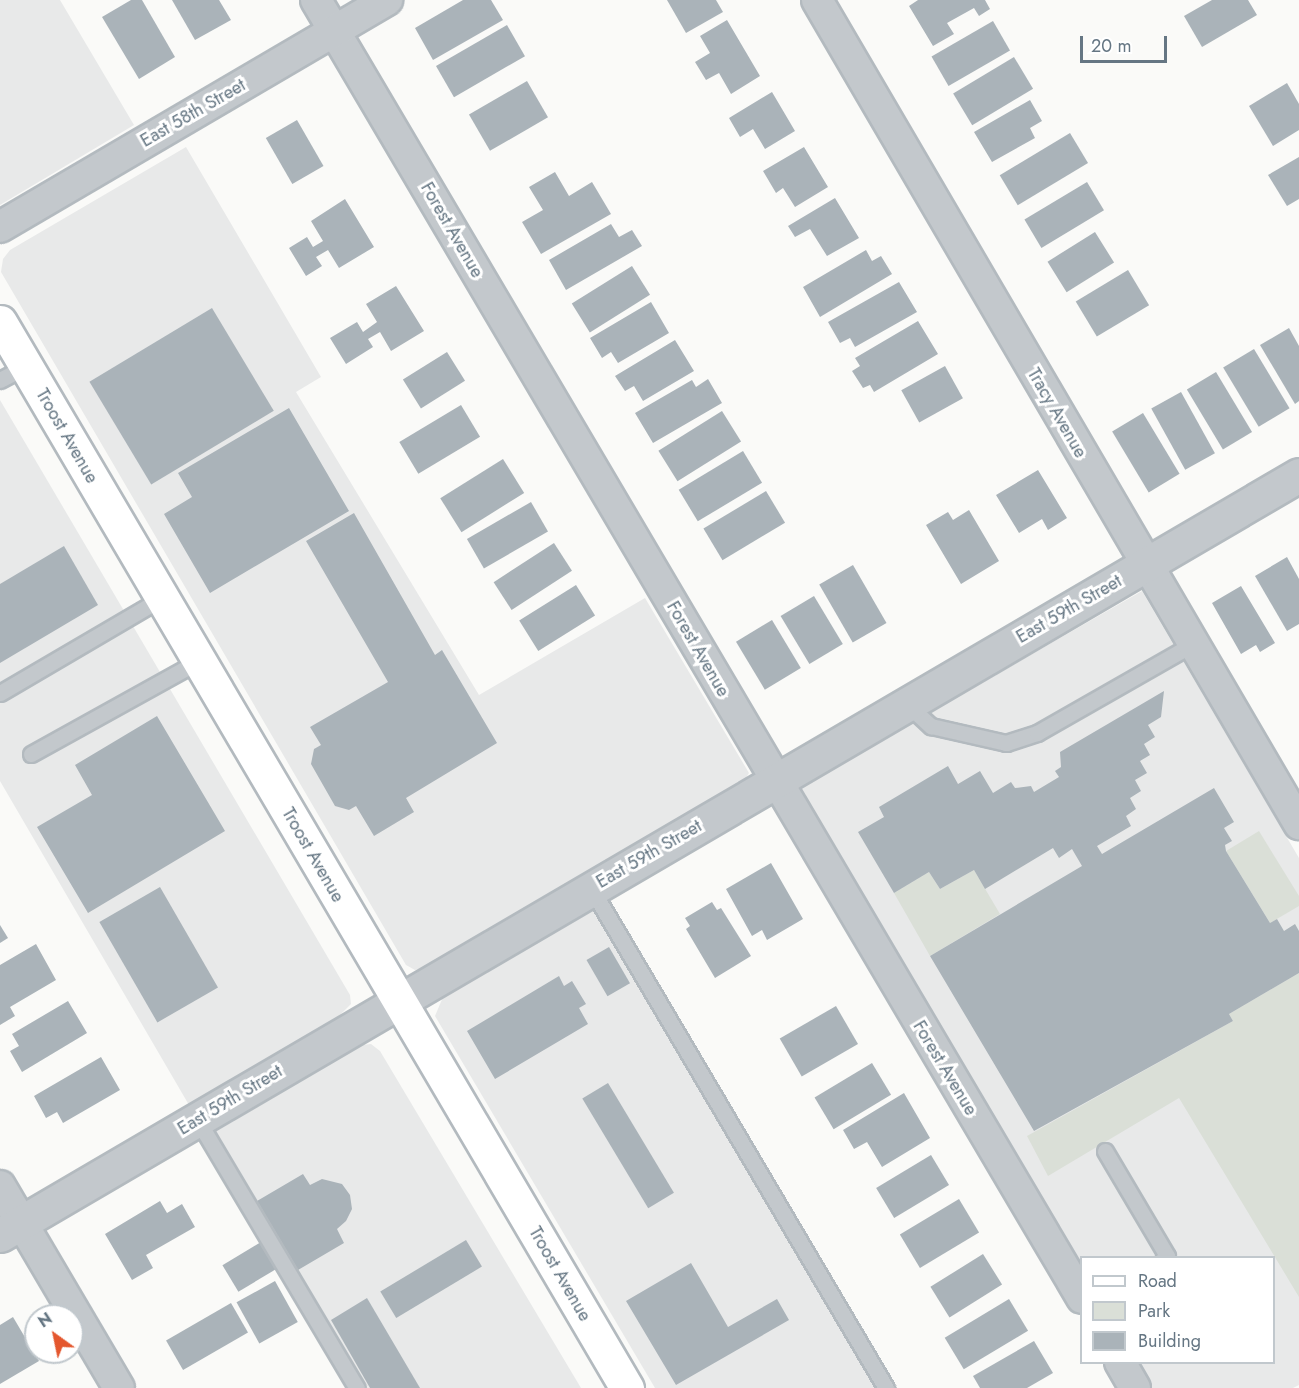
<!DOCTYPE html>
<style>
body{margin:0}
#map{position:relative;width:1299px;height:1388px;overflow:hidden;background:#fafaf8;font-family:Jost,sans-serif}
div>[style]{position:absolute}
.built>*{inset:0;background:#e8e9e9}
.green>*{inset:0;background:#dadfd7}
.building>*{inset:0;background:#aab3b9;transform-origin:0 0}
.roads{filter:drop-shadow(2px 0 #b3babf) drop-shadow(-2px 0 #b3babf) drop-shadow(0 2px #b3babf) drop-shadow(0 -2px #b3babf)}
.service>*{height:15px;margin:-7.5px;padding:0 7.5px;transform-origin:7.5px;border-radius:7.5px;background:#c3c8cc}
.minor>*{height:30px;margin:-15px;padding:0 15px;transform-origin:15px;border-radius:15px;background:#c3c8cc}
.tertiary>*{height:33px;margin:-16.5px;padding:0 16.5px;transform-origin:16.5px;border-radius:16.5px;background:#c3c8cc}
.secondary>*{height:33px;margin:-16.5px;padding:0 16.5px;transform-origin:16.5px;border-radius:16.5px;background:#fff}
span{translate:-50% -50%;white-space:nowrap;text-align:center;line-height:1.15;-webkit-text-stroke:6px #fff;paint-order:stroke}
.street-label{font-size:18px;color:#657683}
.legend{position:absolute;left:1080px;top:1256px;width:195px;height:108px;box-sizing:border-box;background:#fff;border:2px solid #c1c8cd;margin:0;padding:8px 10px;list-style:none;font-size:18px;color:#657683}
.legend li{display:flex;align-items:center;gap:12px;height:30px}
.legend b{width:30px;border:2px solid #c1c8cd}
.north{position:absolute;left:24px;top:1304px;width:60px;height:60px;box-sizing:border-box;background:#fff;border:2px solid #c1c8cd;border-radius:50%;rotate:327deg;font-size:16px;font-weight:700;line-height:24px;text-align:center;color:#657683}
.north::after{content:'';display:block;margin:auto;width:21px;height:27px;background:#e4572e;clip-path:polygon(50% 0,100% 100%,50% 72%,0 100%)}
.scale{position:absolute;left:1080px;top:36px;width:87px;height:27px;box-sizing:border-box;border:3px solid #657683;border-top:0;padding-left:8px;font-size:18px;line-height:21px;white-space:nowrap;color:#657683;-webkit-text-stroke:4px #fff;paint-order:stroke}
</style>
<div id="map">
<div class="built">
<div style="clip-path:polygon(0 0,60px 0,134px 125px,0 205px)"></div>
<div style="clip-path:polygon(186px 147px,321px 377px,296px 392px,479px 695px,645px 598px,749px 773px,744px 781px,426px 968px,415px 970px,406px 965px,1px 272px,3px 259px,10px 250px)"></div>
<div style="clip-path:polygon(0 400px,350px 995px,351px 1004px,338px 1017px,189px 1105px,0 781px)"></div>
<div style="clip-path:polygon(1142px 591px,1299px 858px,1299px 1385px,1293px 1388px,1151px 1388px,1136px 1363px,1274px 1362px,1274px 1258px,1082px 1258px,1081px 1270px,797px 789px)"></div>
<div style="clip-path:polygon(596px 909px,876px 1388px,655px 1388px,435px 1016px,443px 997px)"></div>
<div style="clip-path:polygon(371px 1044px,380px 1051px,581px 1388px,368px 1388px,215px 1132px,362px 1045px)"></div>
</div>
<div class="green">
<div style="clip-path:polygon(1259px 831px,1299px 896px,1299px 906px,1270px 923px,1226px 851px)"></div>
<div style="clip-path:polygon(974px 870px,1000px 914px,930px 956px,894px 893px,929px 872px,940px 889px)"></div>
<div style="clip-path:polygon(1299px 973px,1299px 1297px,1179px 1098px,1048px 1176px,1027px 1136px,1233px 1021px,1229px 1014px)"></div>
</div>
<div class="building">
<div style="clip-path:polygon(131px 0,142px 0,175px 57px,139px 79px,102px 17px)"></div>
<div style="clip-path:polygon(172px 0,219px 0,231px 20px,195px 40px)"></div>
<div style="clip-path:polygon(463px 0,491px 0,503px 20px,433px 60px,415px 28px)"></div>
<div style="clip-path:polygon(667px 0,716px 0,723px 12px,686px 33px)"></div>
<div style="clip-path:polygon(918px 0,985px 0,990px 9px,979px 16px,974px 8px,947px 23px,954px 34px,933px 46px,909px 6px)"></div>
<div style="clip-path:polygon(1212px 0,1248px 0,1257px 15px,1202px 47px,1184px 16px)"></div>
<div style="clip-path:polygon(727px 20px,760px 76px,731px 94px,719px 73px,706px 80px,695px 62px,710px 53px,700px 36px)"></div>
<div style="left:993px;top:21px;width:34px;height:71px;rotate:60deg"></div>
<div style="left:507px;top:25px;width:36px;height:82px;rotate:60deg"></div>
<div style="left:1014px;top:57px;width:37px;height:71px;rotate:59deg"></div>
<div style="left:527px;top:81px;width:42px;height:67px;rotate:60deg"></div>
<div style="clip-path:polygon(1287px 83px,1299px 104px,1299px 130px,1273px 146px,1249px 106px)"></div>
<div style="clip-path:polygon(772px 92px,795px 131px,765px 149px,753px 129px,740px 137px,729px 118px)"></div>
<div style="clip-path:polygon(1030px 100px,1042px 121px,1030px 128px,1035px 138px,992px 162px,974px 132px)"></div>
<div style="left:297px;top:120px;width:53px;height:36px;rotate:60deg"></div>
<div style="left:1070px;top:133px;width:35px;height:82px;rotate:59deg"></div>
<div style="clip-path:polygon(804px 147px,828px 187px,795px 207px,783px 188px,776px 193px,763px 171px)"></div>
<div style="clip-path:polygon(1299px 157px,1299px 199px,1287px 206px,1268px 175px)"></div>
<div style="clip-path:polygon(555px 172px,569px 196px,592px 182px,611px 214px,541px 254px,522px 222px,543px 210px,529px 187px)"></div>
<div style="left:1087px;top:182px;width:33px;height:73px;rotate:59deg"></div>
<div style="clip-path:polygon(835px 198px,859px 238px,827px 256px,810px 229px,795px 237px,788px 226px)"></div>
<div style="clip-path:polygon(345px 199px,374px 247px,339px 268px,328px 250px,316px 257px,322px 266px,306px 276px,289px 248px,307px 237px,313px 247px,323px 241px,311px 221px)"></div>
<div style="clip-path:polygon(611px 224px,619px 237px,632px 230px,642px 246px,566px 290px,549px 260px)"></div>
<div style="left:1095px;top:232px;width:36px;height:56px;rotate:58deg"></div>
<div style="clip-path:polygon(866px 250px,872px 261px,881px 256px,892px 274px,820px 317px,803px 287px)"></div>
<div style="left:632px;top:266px;width:34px;height:71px;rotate:58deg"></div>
<div style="left:1128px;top:270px;width:41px;height:61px;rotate:59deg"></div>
<div style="clip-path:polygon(899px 282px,917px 312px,855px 347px,850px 338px,840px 343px,828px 322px)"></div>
<div style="clip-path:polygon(396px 286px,424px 331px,391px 351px,380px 332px,368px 339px,373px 347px,346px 364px,330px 338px,357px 322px,363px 332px,377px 322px,366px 304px)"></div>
<div style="clip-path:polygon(651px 302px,669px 333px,618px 363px,611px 352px,602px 358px,590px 338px)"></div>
<div style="left:212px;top:308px;width:120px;height:143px;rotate:59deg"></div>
<div style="clip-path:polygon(918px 321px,938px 354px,874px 392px,870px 385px,863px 388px,852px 371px,860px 366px,855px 358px)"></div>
<div style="clip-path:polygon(1289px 328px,1299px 346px,1299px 401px,1295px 404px,1260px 345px)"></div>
<div style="clip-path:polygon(675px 340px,694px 371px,643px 401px,634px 386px,625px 391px,615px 376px)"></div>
<div style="left:1254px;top:349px;width:69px;height:36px;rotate:59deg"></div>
<div style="left:447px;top:352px;width:34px;height:52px;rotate:58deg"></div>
<div style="left:945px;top:366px;width:37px;height:50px;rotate:61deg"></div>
<div style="left:1216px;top:372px;width:70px;height:34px;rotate:59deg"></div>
<div style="clip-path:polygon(708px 379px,722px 403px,653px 443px,635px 413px,692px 380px,696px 387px)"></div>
<div style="left:1181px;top:392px;width:70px;height:34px;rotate:61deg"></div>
<div style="left:461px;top:405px;width:37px;height:72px;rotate:59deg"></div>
<div style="clip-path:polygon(289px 408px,349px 511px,210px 593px,164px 514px,192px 497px,178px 473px)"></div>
<div style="left:722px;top:411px;width:36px;height:75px;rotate:58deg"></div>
<div style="left:1143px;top:413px;width:71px;height:36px;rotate:59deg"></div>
<div style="left:743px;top:451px;width:37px;height:75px;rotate:59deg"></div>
<div style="left:503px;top:459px;width:40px;height:74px;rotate:58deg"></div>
<div style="clip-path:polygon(1038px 470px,1067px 518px,1048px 530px,1042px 519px,1019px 533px,996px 495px)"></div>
<div style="left:766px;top:491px;width:37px;height:73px;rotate:59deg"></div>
<div style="left:531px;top:502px;width:34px;height:74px;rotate:60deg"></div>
<div style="clip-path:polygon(969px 510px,999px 561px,961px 584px,926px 525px,948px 512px,953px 520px)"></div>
<div style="clip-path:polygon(354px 513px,435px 655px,442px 650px,497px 743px,406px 798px,414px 812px,374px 836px,356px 806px,349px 810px,335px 806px,311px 764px,314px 749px,321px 745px,310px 727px,388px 682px,306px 541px)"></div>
<div style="left:554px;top:543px;width:33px;height:72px;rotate:57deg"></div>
<div style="clip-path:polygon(64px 546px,98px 605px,0 663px,0 584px)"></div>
<div style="clip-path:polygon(1287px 557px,1299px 579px,1299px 624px,1287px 631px,1255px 576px)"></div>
<div style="left:853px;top:565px;width:67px;height:39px;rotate:60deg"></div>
<div style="left:576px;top:585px;width:36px;height:67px;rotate:58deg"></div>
<div style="clip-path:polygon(1241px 586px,1275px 643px,1260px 652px,1256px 645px,1241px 654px,1212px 603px)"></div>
<div style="left:814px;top:596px;width:56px;height:39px;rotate:59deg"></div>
<div style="left:772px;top:620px;width:56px;height:42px;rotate:59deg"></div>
<div style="clip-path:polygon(1164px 691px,1161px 717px,1148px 725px,1155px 737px,1144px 744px,1150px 755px,1140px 761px,1147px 773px,1135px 780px,1141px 791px,1130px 798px,1136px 809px,1126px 816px,1131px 826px,1097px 846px,1102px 854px,1214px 788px,1234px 822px,1224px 828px,1232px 841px,1225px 845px,1226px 851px,1270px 923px,1277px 919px,1284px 931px,1295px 924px,1299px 931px,1299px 973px,1229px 1014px,1233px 1021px,1034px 1131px,930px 956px,1082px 866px,1072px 849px,1059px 858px,1053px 848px,985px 889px,974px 870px,940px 889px,929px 872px,894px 893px,858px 832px,884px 817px,879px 807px,948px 766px,958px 784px,980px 771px,993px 793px,1011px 782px,1015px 788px,1031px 786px,1034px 792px,1059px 777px,1055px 771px,1061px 767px,1060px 752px)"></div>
<div style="clip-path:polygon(157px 716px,225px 831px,88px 913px,37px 827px,92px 795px,75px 765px)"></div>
<div style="clip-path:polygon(771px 863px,803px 919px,767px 940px,762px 930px,752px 936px,726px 889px)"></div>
<div style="left:160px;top:887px;width:116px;height:70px;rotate:60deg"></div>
<div style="clip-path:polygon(712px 902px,717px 910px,721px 908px,751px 956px,715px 978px,686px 929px,690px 926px,685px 918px)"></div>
<div style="clip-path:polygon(0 925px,8px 938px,0 943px)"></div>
<div style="clip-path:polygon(36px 944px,56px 980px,10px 1007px,15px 1016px,0 1025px,0 965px)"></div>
<div style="left:609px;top:947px;width:42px;height:26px;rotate:60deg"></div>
<div style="clip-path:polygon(559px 976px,564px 986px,572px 981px,586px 1004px,579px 1008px,588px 1024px,495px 1079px,467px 1031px)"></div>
<div style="clip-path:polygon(68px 1001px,87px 1033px,22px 1072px,10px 1051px,19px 1046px,12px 1034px)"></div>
<div style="left:836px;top:1006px;width:44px;height:65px;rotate:60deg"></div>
<div style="clip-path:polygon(101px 1057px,120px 1090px,63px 1123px,57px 1112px,46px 1118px,34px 1096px)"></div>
<div style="left:872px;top:1063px;width:37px;height:67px;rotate:59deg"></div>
<div style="left:608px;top:1083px;width:128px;height:30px;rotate:59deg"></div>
<div style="clip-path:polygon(904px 1093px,930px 1138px,882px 1167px,867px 1142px,854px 1149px,843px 1130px)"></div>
<div style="left:931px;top:1155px;width:35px;height:64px;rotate:59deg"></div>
<div style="clip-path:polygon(303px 1174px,310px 1185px,322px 1179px,342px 1184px,350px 1195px,352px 1209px,346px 1221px,337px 1229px,344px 1243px,298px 1270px,257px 1201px)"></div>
<div style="left:959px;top:1199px;width:39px;height:69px;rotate:59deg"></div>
<div style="clip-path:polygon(160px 1201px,167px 1213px,182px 1204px,195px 1227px,146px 1255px,153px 1268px,132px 1280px,105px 1234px)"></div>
<div style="left:466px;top:1240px;width:31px;height:100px;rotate:59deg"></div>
<div style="left:261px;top:1242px;width:31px;height:45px;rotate:59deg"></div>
<div style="left:983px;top:1254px;width:36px;height:62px;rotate:58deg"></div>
<div style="clip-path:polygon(691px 1263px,728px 1327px,777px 1299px,789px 1320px,676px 1385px,626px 1301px)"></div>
<div style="left:275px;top:1281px;width:47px;height:44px;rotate:61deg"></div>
<div style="clip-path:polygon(367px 1298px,420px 1388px,370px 1388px,331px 1320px)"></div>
<div style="left:1009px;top:1299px;width:37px;height:75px;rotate:59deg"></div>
<div style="left:231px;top:1303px;width:34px;height:75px;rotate:60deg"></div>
<div style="clip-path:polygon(13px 1317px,39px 1361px,0 1384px,0 1325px)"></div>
<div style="clip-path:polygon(1034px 1341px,1053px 1373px,1027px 1388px,980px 1388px,973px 1376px)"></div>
</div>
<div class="roads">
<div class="service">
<div style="left:0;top:380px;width:30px;rotate:-28deg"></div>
<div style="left:0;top:693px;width:188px;rotate:-30.4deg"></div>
<div style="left:907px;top:704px;width:33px;rotate:43deg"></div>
<div style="left:931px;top:726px;width:77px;rotate:12.8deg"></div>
<div style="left:1006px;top:743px;width:33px;rotate:-18deg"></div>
<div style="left:1037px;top:733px;width:180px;rotate:-29.7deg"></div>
<div style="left:31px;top:754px;width:192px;rotate:-29deg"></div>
<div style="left:591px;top:888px;width:581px;rotate:59.46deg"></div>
<div style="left:197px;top:1119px;width:313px;rotate:59.3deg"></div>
<div style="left:1105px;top:1151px;width:122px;rotate:59.4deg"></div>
<div style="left:1167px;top:1256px;width:4px;rotate:146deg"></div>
</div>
<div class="minor">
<div style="left:316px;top:0;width:1507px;rotate:59.45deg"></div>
<div style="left:817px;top:0;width:955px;rotate:59.67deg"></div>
<div style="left:0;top:227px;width:449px;rotate:-30.4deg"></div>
<div style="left:0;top:1186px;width:234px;rotate:59.5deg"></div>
<div style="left:1120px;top:1362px;width:30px;rotate:60deg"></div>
</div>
<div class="tertiary">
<div style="left:0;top:1235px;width:1505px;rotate:-30.33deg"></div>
</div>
<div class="secondary">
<div style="left:0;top:322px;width:1237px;rotate:59.54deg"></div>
</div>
</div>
<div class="street-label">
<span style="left:193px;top:113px;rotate:-30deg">East 58th Street</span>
<span style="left:452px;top:230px;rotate:60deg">Forest Avenue</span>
<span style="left:1057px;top:413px;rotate:60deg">Tracy Avenue</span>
<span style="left:67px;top:436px;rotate:60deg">Troost Avenue</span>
<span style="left:1069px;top:609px;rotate:-30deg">East 59th Street</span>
<span style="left:698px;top:649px;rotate:60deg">Forest Avenue</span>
<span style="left:649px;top:854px;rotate:-30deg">East 59th Street</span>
<span style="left:313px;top:855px;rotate:60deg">Troost Avenue</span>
<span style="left:945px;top:1068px;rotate:59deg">Forest Avenue</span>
<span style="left:230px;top:1100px;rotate:-31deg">East 59th Street</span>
<span style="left:560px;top:1274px;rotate:60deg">Troost Avenue</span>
</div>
<ul class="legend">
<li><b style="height:8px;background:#fff"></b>Road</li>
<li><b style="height:16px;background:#dadfd7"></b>Park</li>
<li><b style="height:16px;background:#aab3b9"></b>Building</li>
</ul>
<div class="north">N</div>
<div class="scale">20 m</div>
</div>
